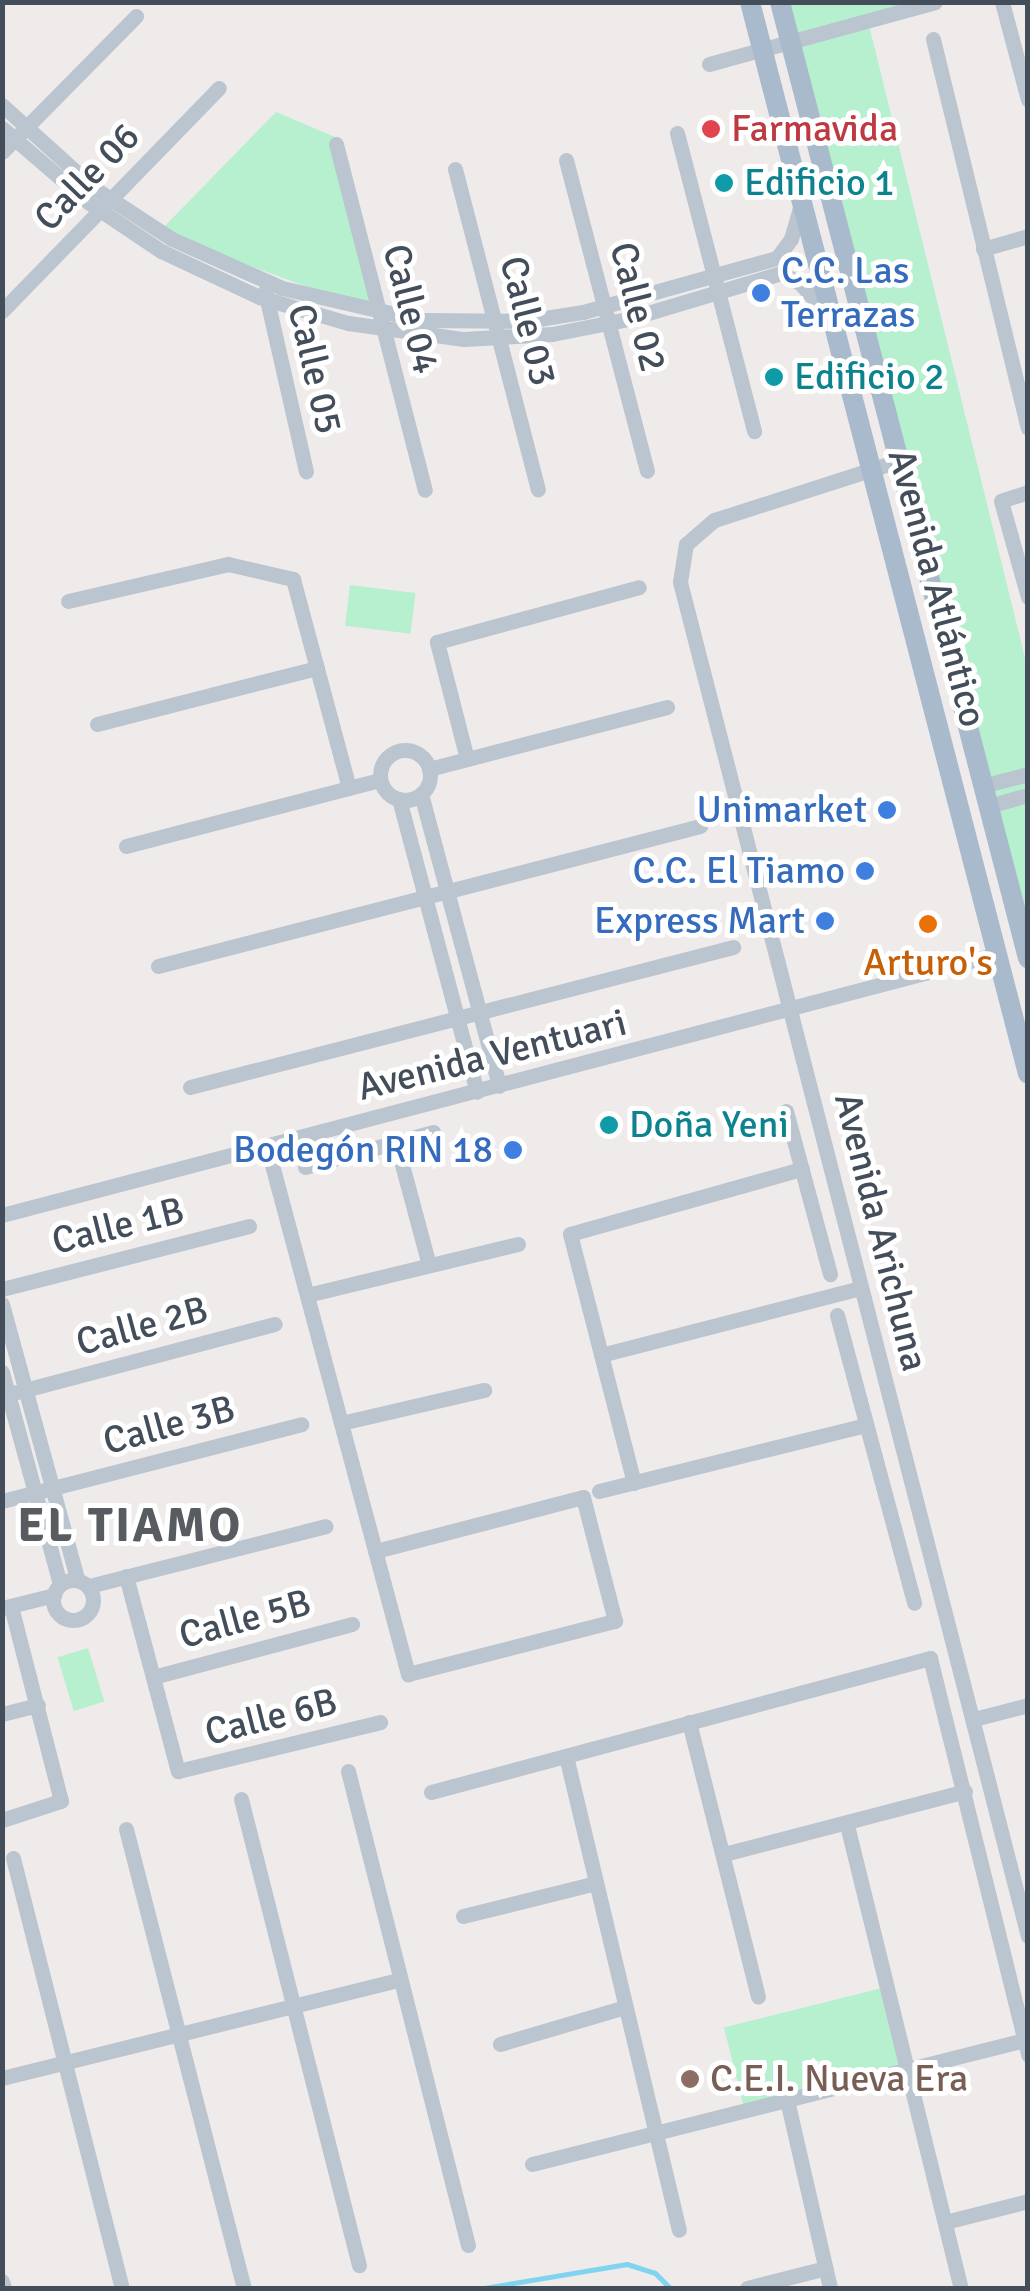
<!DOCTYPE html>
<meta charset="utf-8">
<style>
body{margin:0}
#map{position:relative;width:1030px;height:2291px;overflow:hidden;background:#efebeb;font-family:Signika,sans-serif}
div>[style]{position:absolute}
.green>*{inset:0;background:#b6f0cf;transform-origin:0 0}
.stream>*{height:5px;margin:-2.5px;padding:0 2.5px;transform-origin:2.5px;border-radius:2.5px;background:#80d4ef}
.minor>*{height:15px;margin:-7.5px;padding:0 7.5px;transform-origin:7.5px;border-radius:7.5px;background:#bbc5cf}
.minor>.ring{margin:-7.5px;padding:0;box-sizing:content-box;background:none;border:15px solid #bbc5cf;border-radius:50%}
.major>*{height:20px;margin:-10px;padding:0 10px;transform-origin:10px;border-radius:10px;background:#a9bacd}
.dots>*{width:28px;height:28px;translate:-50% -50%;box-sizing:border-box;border:5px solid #fff;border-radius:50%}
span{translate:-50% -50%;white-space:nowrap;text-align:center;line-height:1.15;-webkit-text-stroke:10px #fff;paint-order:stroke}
.health-label{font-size:38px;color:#be3a42}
.left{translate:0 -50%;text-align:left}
.street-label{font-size:38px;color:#434e5a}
.culture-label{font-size:38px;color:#0d838f}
.shop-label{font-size:38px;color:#366cbe}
.right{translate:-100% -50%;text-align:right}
.food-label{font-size:38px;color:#c56008}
.education-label{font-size:38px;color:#785e54}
.district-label{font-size:48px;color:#585c61;font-weight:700;letter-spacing:2.5px}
.frame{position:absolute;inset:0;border:5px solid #434e5a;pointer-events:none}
</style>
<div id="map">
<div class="green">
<div style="clip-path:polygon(780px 3px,935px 3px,868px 21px,1027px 666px,1027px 958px)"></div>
<div style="clip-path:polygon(276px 112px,335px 137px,378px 313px,159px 232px)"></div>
<div style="left:350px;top:585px;width:66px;height:41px;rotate:7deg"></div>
<div style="left:88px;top:1648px;width:56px;height:32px;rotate:73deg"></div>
<div style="left:886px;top:1987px;width:86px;height:167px;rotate:76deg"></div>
</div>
<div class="stream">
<div style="left:484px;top:2288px;width:145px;rotate:-9.5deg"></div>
<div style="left:627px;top:2264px;width:29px;rotate:18deg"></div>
<div style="left:655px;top:2273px;width:21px;rotate:45deg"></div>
</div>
<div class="minor">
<div style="left:1002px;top:2px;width:101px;rotate:75.1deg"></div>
<div style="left:933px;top:39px;width:400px;rotate:76.3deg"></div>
<div style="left:709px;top:64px;width:234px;rotate:-15.3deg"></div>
<div style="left:2px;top:105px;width:124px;rotate:42.1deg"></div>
<div style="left:94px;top:188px;width:93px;rotate:33.2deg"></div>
<div style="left:172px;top:239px;width:120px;rotate:24deg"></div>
<div style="left:282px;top:288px;width:143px;rotate:13deg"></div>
<div style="left:421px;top:320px;width:105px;rotate:0.5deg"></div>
<div style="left:526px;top:321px;width:58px;rotate:-9deg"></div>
<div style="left:583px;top:312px;width:201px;rotate:-15.6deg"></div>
<div style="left:777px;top:258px;width:24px;rotate:-54deg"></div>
<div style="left:791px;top:239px;width:36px;rotate:-74deg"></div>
<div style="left:2px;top:128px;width:113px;rotate:40.7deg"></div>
<div style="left:88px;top:202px;width:88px;rotate:33.9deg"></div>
<div style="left:161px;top:251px;width:108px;rotate:25.1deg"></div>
<div style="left:259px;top:297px;width:93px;rotate:16.3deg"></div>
<div style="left:348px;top:323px;width:117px;rotate:7.9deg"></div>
<div style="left:464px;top:339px;width:88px;rotate:-3.3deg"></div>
<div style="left:552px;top:334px;width:77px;rotate:-11.2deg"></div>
<div style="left:628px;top:319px;width:160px;rotate:-16.7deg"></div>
<div style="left:781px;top:273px;width:21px;rotate:28deg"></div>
<div style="left:800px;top:283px;width:45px;rotate:49.5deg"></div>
<div style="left:677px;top:133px;width:308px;rotate:75.5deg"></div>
<div style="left:336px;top:144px;width:357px;rotate:75.6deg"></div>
<div style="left:2px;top:152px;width:191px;rotate:-45.4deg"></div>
<div style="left:566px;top:160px;width:321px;rotate:75.4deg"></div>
<div style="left:455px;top:169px;width:331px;rotate:75.5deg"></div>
<div style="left:983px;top:249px;width:47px;rotate:-16.1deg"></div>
<div style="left:265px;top:291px;width:185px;rotate:77.2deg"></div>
<div style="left:2px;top:311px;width:311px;rotate:-45.8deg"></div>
<div style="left:898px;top:461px;width:193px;rotate:162.2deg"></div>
<div style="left:714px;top:520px;width:37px;rotate:139deg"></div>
<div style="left:686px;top:544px;width:38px;rotate:99deg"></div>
<div style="left:680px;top:582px;width:1398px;rotate:75.59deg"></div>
<div style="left:1028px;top:492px;width:28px;rotate:162deg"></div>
<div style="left:1001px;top:501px;width:100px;rotate:74.3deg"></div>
<div style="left:68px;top:601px;width:164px;rotate:-13deg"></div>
<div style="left:228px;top:564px;width:67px;rotate:13deg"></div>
<div style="left:293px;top:579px;width:216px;rotate:75deg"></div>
<div style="left:97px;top:724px;width:227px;rotate:-14.3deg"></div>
<div class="ring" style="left:380px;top:750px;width:35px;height:35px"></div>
<div style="left:467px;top:759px;width:121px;rotate:-104.4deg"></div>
<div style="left:437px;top:642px;width:209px;rotate:-15.2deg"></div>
<div style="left:429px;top:769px;width:246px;rotate:-14.6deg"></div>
<div style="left:982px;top:786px;width:48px;rotate:-14.6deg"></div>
<div style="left:421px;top:794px;width:302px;rotate:75deg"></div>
<div style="left:399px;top:799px;width:303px;rotate:75.1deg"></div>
<div style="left:988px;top:806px;width:41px;rotate:-15.4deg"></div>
<div style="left:126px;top:846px;width:262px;rotate:-14.6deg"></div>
<div style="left:158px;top:966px;width:560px;rotate:-14.48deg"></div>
<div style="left:190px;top:1087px;width:561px;rotate:-14.46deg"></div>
<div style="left:786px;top:1111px;width:169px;rotate:74.9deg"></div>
<div style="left:396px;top:1142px;width:127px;rotate:75deg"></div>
<div style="left:267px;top:1146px;width:547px;rotate:75.05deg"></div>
<div style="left:408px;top:1674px;width:214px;rotate:-14.4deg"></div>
<div style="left:615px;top:1621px;width:128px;rotate:-104.5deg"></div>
<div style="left:583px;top:1497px;width:215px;rotate:165.4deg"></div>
<div style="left:305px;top:1167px;width:133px;rotate:-15.3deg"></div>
<div style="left:2px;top:1215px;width:1029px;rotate:-14.7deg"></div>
<div style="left:2px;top:1289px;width:255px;rotate:-14.3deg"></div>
<div style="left:307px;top:1295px;width:217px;rotate:-13.6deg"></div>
<div style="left:2px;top:1304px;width:285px;rotate:74.7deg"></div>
<div style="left:837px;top:1315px;width:298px;rotate:75deg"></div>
<div style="left:601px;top:1355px;width:268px;rotate:-14.5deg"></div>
<div style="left:2px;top:1372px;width:220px;rotate:74.7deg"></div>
<div style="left:2px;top:1396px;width:282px;rotate:-14.8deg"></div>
<div style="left:341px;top:1423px;width:147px;rotate:-13deg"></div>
<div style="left:634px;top:1483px;width:257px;rotate:-104.4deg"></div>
<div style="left:570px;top:1234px;width:241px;rotate:-15.7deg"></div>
<div style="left:599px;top:1491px;width:275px;rotate:-13.9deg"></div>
<div style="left:2px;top:1501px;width:309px;rotate:-14.4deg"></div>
<div style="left:126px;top:1576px;width:202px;rotate:75.1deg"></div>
<div style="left:178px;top:1771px;width:208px;rotate:-13.6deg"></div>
<div class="ring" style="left:53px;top:1580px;width:25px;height:25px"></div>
<div style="left:89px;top:1586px;width:244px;rotate:-14.2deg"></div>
<div style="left:2px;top:1608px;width:54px;rotate:-14deg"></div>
<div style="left:153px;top:1677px;width:206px;rotate:-14.9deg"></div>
<div style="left:2px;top:1714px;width:37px;rotate:-14deg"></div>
<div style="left:974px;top:1719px;width:56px;rotate:-14.5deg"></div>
<div style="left:689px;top:1722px;width:283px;rotate:75.9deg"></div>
<div style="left:566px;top:1756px;width:487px;rotate:76.6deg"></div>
<div style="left:348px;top:1771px;width:489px;rotate:75.8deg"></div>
<div style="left:431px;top:1792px;width:517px;rotate:-15.03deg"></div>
<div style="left:930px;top:1658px;width:409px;rotate:76.1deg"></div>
<div style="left:241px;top:1799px;width:481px;rotate:75.8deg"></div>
<div style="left:2px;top:1820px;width:62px;rotate:-17.9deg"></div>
<div style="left:61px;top:1801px;width:201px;rotate:-104.4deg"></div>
<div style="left:847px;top:1825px;width:477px;rotate:76.2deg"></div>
<div style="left:126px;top:1829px;width:474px;rotate:75.6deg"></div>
<div style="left:724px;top:1854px;width:249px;rotate:-14.6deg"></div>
<div style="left:13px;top:1858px;width:444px;rotate:75.8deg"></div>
<div style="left:463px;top:1916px;width:137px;rotate:-13.9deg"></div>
<div style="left:500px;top:2044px;width:130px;rotate:-16.5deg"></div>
<div style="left:2px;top:2078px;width:408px;rotate:-13.9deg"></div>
<div style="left:787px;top:2100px;width:193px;rotate:77.1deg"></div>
<div style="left:532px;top:2164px;width:512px;rotate:-14.14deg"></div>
<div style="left:945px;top:2222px;width:86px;rotate:-14.2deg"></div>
<div style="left:2px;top:2281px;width:7px;rotate:74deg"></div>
<div style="left:747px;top:2288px;width:81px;rotate:-14.2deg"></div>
</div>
<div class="major">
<div style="left:750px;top:2px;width:1107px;rotate:75.46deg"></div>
<div style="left:780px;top:2px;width:988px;rotate:75.46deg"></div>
</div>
<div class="dots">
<div style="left:711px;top:129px;background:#e0444e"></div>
<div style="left:724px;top:183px;background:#0f9aa8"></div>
<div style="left:761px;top:293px;background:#3f7fe0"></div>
<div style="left:774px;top:377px;background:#0f9aa8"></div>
<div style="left:887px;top:810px;background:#3f7fe0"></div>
<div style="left:865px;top:871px;background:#3f7fe0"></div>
<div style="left:825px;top:921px;background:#3f7fe0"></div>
<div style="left:928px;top:924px;background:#e8710a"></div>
<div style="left:609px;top:1125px;background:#0f9aa8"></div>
<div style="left:513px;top:1150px;background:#3f7fe0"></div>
<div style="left:690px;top:2079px;background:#8d6e63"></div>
</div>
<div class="health-label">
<span class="left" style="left:731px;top:129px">Farmavida</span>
</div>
<div class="street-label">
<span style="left:87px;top:177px;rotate:-46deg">Calle 06</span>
<span style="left:638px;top:307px;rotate:76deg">Calle 02</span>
<span style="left:411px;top:309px;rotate:76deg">Calle 04</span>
<span style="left:528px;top:321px;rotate:76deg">Calle 03</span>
<span style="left:315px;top:369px;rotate:77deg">Calle 05</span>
<span style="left:937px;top:588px;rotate:75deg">Avenida Atlántico</span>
<span style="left:492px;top:1055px;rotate:-14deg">Avenida Ventuari</span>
<span style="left:118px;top:1226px;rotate:-14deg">Calle 1B</span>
<span style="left:881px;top:1232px;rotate:76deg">Avenida Arichuna</span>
<span style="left:142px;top:1326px;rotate:-15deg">Calle 2B</span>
<span style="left:169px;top:1425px;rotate:-15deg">Calle 3B</span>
<span style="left:245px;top:1619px;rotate:-15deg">Calle 5B</span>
<span style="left:271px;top:1717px;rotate:-14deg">Calle 6B</span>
</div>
<div class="culture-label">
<span class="left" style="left:744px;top:183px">Edificio 1</span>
<span class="left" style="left:794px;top:377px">Edificio 2</span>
<span class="left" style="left:629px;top:1125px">Doña Yeni</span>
</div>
<div class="shop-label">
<span class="left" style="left:781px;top:293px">C.C. Las<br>Terrazas</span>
<span class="right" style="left:867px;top:810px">Unimarket</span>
<span class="right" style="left:845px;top:871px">C.C. El Tiamo</span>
<span class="right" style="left:805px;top:921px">Express Mart</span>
<span class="right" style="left:493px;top:1150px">Bodegón RIN 18</span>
</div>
<div class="food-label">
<span style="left:928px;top:963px">Arturo's</span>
</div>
<div class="education-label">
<span class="left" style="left:710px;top:2079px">C.E.I. Nueva Era</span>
</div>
<div class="district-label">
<span style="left:130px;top:1526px">EL TIAMO</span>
</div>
<div class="frame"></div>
</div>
